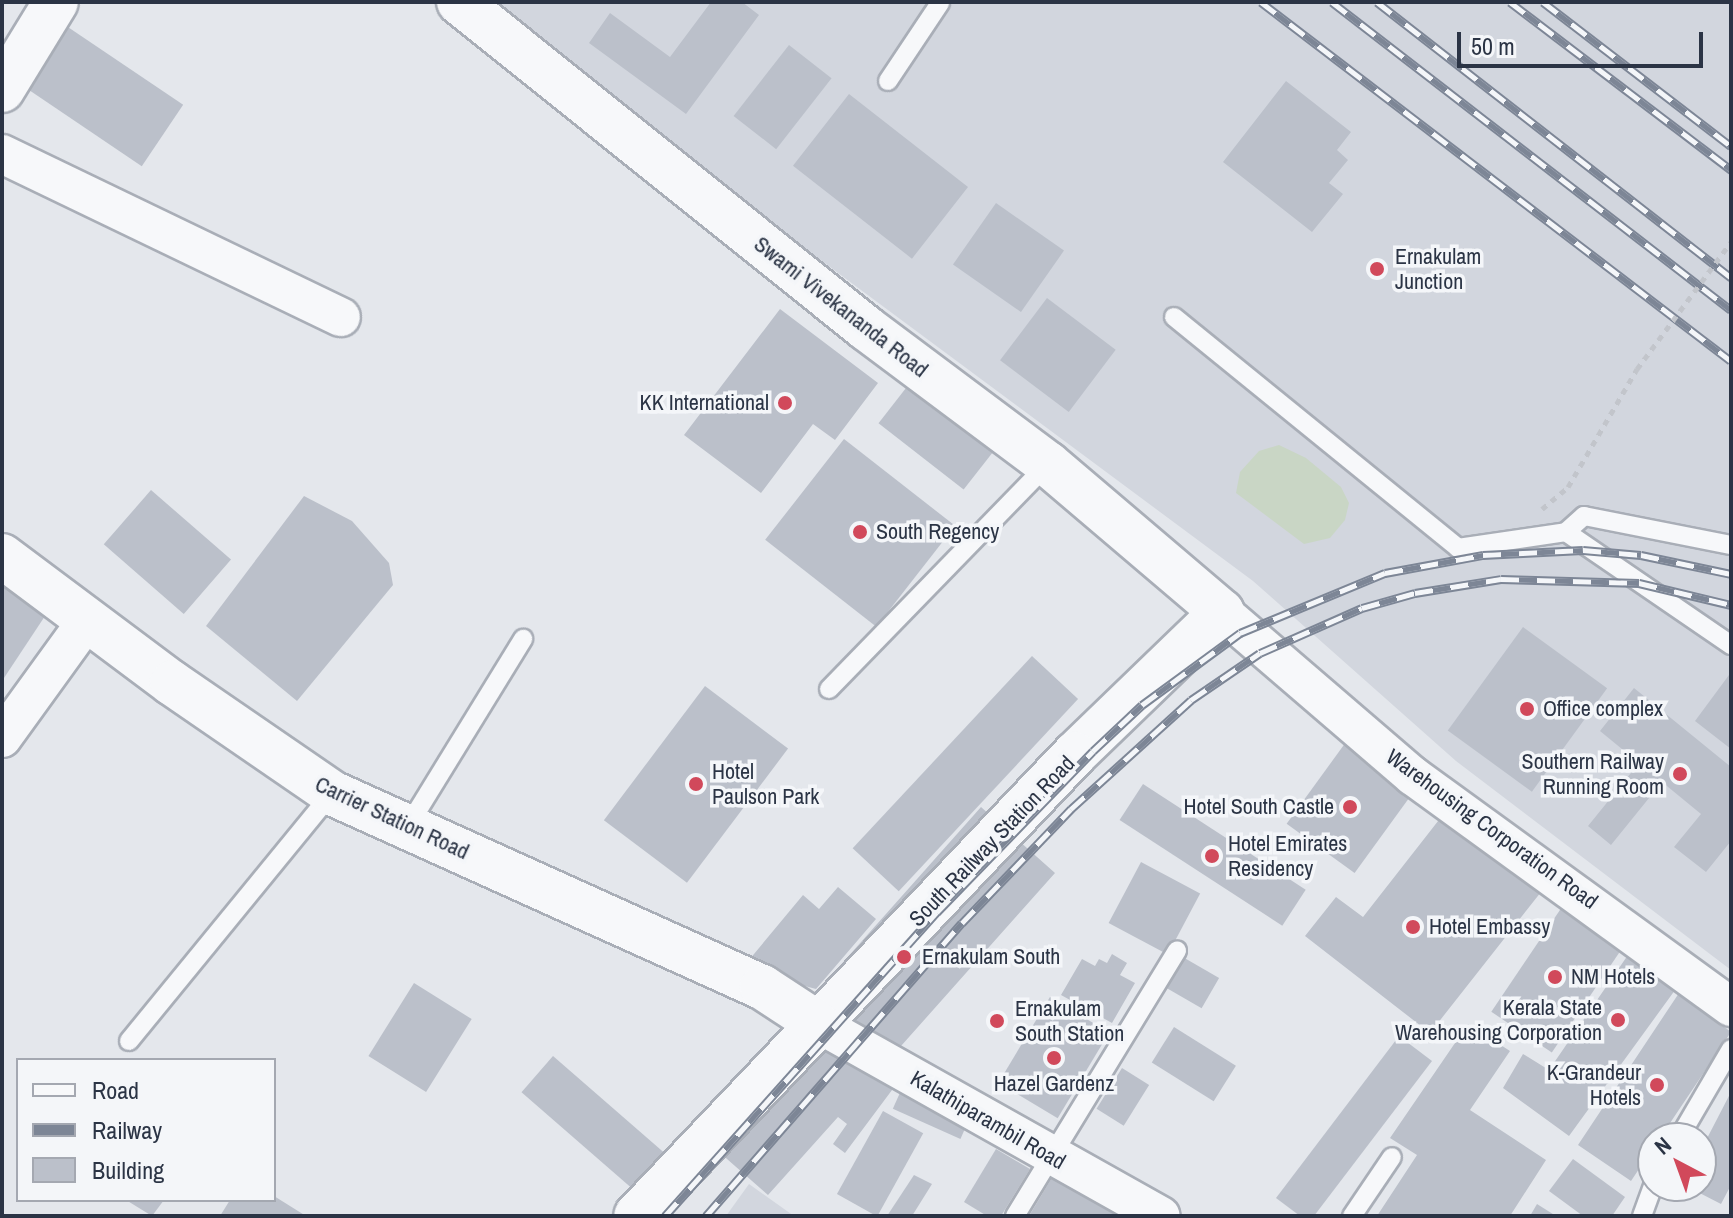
<!DOCTYPE html>
<style>
body{margin:0}
#map{position:relative;width:1733px;height:1218px;overflow:hidden;background:#e4e7ec;font-family:"Archivo Narrow",sans-serif}
div>[style]{position:absolute}
.built>*{inset:0;background:#d2d6de}
.green>*{inset:0;background:#c9d6c5}
.building>*{inset:0;background:#bbc0ca;transform-origin:0 0}
.path>*{height:5px;margin-top:-2.5px;transform-origin:0;background:repeating-linear-gradient(90deg,#c2c5cb 0 6px,transparent 0 12px)}
.roads{filter:drop-shadow(2px 0 #a9aeb7) drop-shadow(-2px 0 #a9aeb7) drop-shadow(0 2px #a9aeb7) drop-shadow(0 -2px #a9aeb7)}
.service>*{height:18px;margin:-9px;padding:0 9px;transform-origin:9px;border-radius:9px;background:#f7f8fa}
.minor>*{height:38px;margin:-19px;padding:0 19px;transform-origin:19px;border-radius:19px;background:#f7f8fa}
.tertiary>*{height:44px;margin:-22px;padding:0 22px;transform-origin:22px;border-radius:22px;background:#f7f8fa}
.rail>*{height:9px;margin-top:-4.5px;transform-origin:0;background:repeating-linear-gradient(90deg,#f4f6f9 0 18px,#7d8696 0 36px);box-sizing:border-box;border-block:2px solid #7d8696}
.path-bridge>*{height:5px;margin-top:-2.5px;transform-origin:0;background:repeating-linear-gradient(90deg,#c2c5cb 0 6px,transparent 0 12px)}
.dots>*{width:22px;height:22px;translate:-50% -50%;box-sizing:border-box;border:4px solid #f4f6f9;border-radius:50%}
span{translate:-50% -50%;white-space:nowrap;text-align:center;line-height:1.15;-webkit-text-stroke:7px #f4f6f9;paint-order:stroke}
.poi-label{font-size:22px;color:#2b3445}
.left{translate:0 -50%;text-align:left}
.right{translate:-100% -50%;text-align:right}
.street-label{font-size:22px;color:#2b3445}
.frame{position:absolute;inset:0;border:4px solid #2b3445;pointer-events:none}
.legend{position:absolute;left:16px;top:1058px;width:260px;height:144px;box-sizing:border-box;background:#f4f6f9;border:2px solid #a4a8b1;margin:0;padding:10px 14px;list-style:none;font-size:24px;color:#2b3445}
.legend li{display:flex;align-items:center;gap:16px;height:40px}
.legend b{width:40px;border:2px solid #a4a8b1}
.north{position:absolute;left:1637px;top:1122px;width:80px;height:80px;box-sizing:border-box;background:#f4f6f9;border:2px solid #a4a8b1;border-radius:50%;rotate:319deg;font-size:22px;font-weight:700;line-height:32px;text-align:center;color:#2b3445}
.north::after{content:'';display:block;margin:auto;width:28px;height:36px;background:#d1495b;clip-path:polygon(50% 0,100% 100%,50% 72%,0 100%)}
.scale{position:absolute;left:1457px;top:32px;width:246px;height:36px;box-sizing:border-box;border:4px solid #2b3445;border-top:0;padding-left:10px;font-size:24px;line-height:28px;white-space:nowrap;color:#2b3445;-webkit-text-stroke:6px #f4f6f9;paint-order:stroke}
</style>
<div id="map">
<div class="built">
<div style="clip-path:polygon(473px 2px,1731px 2px,1731px 970px,1456px 761px,1253px 581px)"></div>
<div style="clip-path:polygon(749px 1184px,794px 1216px,726px 1216px)"></div>
</div>
<div class="green">
<div style="clip-path:polygon(1279px 445px,1306px 458px,1341px 487px,1349px 503px,1345px 520px,1330px 538px,1304px 544px,1236px 493px,1240px 472px,1259px 451px)"></div>
</div>
<div class="building">
<div style="clip-path:polygon(711px 2px,742px 2px,759px 15px,686px 114px,589px 43px,610px 13px,670px 57px)"></div>
<div style="left:53px;top:17px;width:157px;height:74px;rotate:34deg"></div>
<div style="left:789px;top:45px;width:54px;height:90px;rotate:38deg"></div>
<div style="clip-path:polygon(1286px 81px,1351px 132px,1337px 150px,1348px 160px,1329px 183px,1343px 194px,1312px 232px,1223px 162px)"></div>
<div style="left:849px;top:94px;width:151px;height:91px;rotate:38deg"></div>
<div style="left:996px;top:203px;width:83px;height:75px;rotate:35deg"></div>
<div style="left:1047px;top:298px;width:86px;height:78px;rotate:37deg"></div>
<div style="clip-path:polygon(780px 309px,878px 383px,835px 440px,813px 424px,761px 493px,684px 435px)"></div>
<div style="left:913px;top:379px;width:108px;height:56px;rotate:38deg"></div>
<div style="left:844px;top:439px;width:141px;height:128px;rotate:38deg"></div>
<div style="left:151px;top:490px;width:106px;height:72px;rotate:41deg"></div>
<div style="clip-path:polygon(304px 496px,352px 521px,389px 563px,393px 585px,297px 701px,206px 626px)"></div>
<div style="clip-path:polygon(2px 583px,47px 613px,2px 681px)"></div>
<div style="left:1523px;top:627px;width:104px;height:128px;rotate:36deg"></div>
<div style="left:1032px;top:656px;width:63px;height:263px;rotate:43deg"></div>
<div style="clip-path:polygon(1729px 675px,1731px 677px,1731px 749px,1695px 721px)"></div>
<div style="left:705px;top:686px;width:104px;height:168px;rotate:37deg"></div>
<div style="clip-path:polygon(1634px 688px,1731px 767px,1731px 841px,1706px 872px,1674px 847px,1701px 814px,1662px 782px,1611px 845px,1588px 826px,1639px 763px,1600px 731px)"></div>
<div style="left:1346px;top:742px;width:84px;height:101px;rotate:36deg"></div>
<div style="left:1143px;top:784px;width:194px;height:43px;rotate:33deg"></div>
<div style="clip-path:polygon(981px 807px,1055px 873px,885px 1064px,895px 1086px,845px 1153px,833px 1144px,847px 1124px,838px 1117px,768px 1195px,694px 1130px)"></div>
<div style="clip-path:polygon(1442px 816px,1541px 892px,1430px 1033px,1305px 936px,1336px 897px,1363px 917px)"></div>
<div style="left:1141px;top:862px;width:67px;height:69px;rotate:28deg"></div>
<div style="clip-path:polygon(838px 887px,876px 919px,816px 989px,768px 976px,749px 960px,803px 895px,819px 909px)"></div>
<div style="left:1564px;top:904px;width:73px;height:130px;rotate:34deg"></div>
<div style="clip-path:polygon(1630px 952px,1678px 986px,1569px 1136px,1503px 1088px,1523px 1054px,1549px 1070px)"></div>
<div style="clip-path:polygon(1112px 954px,1127px 963px,1120px 975px,1135px 983px,1112px 1023px,1061px 995px,1082px 959px,1095px 966px,1099px 959px,1107px 963px)"></div>
<div style="left:1181px;top:956px;width:44px;height:35px;rotate:30deg"></div>
<div style="left:414px;top:983px;width:68px;height:86px;rotate:32deg"></div>
<div style="clip-path:polygon(1679px 993px,1731px 1032px,1660px 1138px,1653px 1138px,1653px 1148px,1631px 1181px,1578px 1145px)"></div>
<div style="left:1050px;top:997px;width:69px;height:100px;rotate:31deg"></div>
<div style="clip-path:polygon(1468px 1024px,1510px 1051px,1470px 1110px,1546px 1160px,1510px 1216px,1377px 1216px,1417px 1155px,1390px 1138px)"></div>
<div style="left:1174px;top:1027px;width:73px;height:42px;rotate:32deg"></div>
<div style="clip-path:polygon(1399px 1036px,1432px 1061px,1314px 1216px,1300px 1216px,1276px 1198px)"></div>
<div style="left:553px;top:1056px;width:150px;height:48px;rotate:41deg"></div>
<div style="left:1122px;top:1068px;width:32px;height:48px;rotate:32deg"></div>
<div style="left:903px;top:1086px;width:74px;height:25px;rotate:24deg"></div>
<div style="clip-path:polygon(1731px 1092px,1731px 1185px,1721px 1204px,1686px 1186px,1701px 1186px,1701px 1150px)"></div>
<div style="left:883px;top:1111px;width:46px;height:95px;rotate:29deg"></div>
<div style="clip-path:polygon(996px 1149px,1030px 1169px,1001px 1216px,987px 1216px,964px 1202px)"></div>
<div style="clip-path:polygon(1573px 1159px,1625px 1197px,1612px 1216px,1583px 1216px,1549px 1191px)"></div>
<div style="clip-path:polygon(914px 1175px,932px 1184px,912px 1216px,887px 1216px)"></div>
<div style="clip-path:polygon(1053px 1176px,1122px 1216px,1029px 1216px)"></div>
<div style="clip-path:polygon(274px 1196px,306px 1216px,220px 1216px,230px 1200px,274px 1200px)"></div>
<div style="clip-path:polygon(126px 1200px,164px 1200px,152px 1216px)"></div>
<div style="clip-path:polygon(1537px 1204px,1556px 1216px,1530px 1216px)"></div>
</div>
<div class="path">
<div style="left:1542px;top:509px;width:34px;rotate:-40deg"></div>
<div style="left:1568px;top:487px;width:137px;rotate:-59.7deg"></div>
</div>
<div class="roads">
<div class="service">
<div style="left:888px;top:81px;width:94px;rotate:-56.3deg"></div>
<div style="left:1174px;top:317px;width:366px;rotate:39.1deg"></div>
<div style="left:1458px;top:548px;width:109px;rotate:-8.4deg"></div>
<div style="left:1566px;top:532px;width:200px;rotate:34.4deg"></div>
<div style="left:1566px;top:532px;width:24px;rotate:-42deg"></div>
<div style="left:1584px;top:516px;width:149px;rotate:11.2deg"></div>
<div style="left:829px;top:689px;width:314px;rotate:-45.8deg"></div>
<div style="left:408px;top:826px;width:220px;rotate:-58.4deg"></div>
<div style="left:129px;top:1041px;width:320px;rotate:-50.7deg"></div>
<div style="left:1679px;top:1138px;width:103px;rotate:-59.7deg"></div>
<div style="left:1015px;top:1216px;width:311px;rotate:-58.6deg"></div>
<div style="left:1352px;top:1216px;width:71px;rotate:-55.9deg"></div>
<div style="left:1642px;top:1216px;width:32px;rotate:-70deg"></div>
</div>
<div class="minor">
<div style="left:2px;top:154px;width:376px;rotate:25.7deg"></div>
<div style="left:1222px;top:612px;width:252px;rotate:40.7deg"></div>
<div style="left:1413px;top:776px;width:393px;rotate:36deg"></div>
<div style="left:2px;top:738px;width:147px;rotate:-54.1deg"></div>
<div style="left:817px;top:1023px;width:394px;rotate:29.3deg"></div>
</div>
<div class="tertiary">
<div style="left:459px;top:2px;width:521px;rotate:38.69deg"></div>
<div style="left:866px;top:328px;width:227px;rotate:36.8deg"></div>
<div style="left:1048px;top:464px;width:228px;rotate:40.4deg"></div>
<div style="left:1222px;top:612px;width:204px;rotate:136deg"></div>
<div style="left:1075px;top:754px;width:637px;rotate:133.54deg"></div>
<div style="left:2px;top:90px;width:103px;rotate:-58.5deg"></div>
<div style="left:2px;top:556px;width:212px;rotate:36.8deg"></div>
<div style="left:172px;top:683px;width:194px;rotate:34.5deg"></div>
<div style="left:332px;top:793px;width:472px;rotate:24.3deg"></div>
<div style="left:762px;top:987px;width:66px;rotate:33.2deg"></div>
</div>
</div>
<div class="rail">
<div style="left:1261px;top:2px;width:591px;rotate:37.37deg"></div>
<div style="left:1332px;top:2px;width:504px;rotate:37.67deg"></div>
<div style="left:1377px;top:2px;width:449px;rotate:37.9deg"></div>
<div style="left:1510px;top:2px;width:278px;rotate:37.2deg"></div>
<div style="left:1543px;top:2px;width:237px;rotate:37.5deg"></div>
<div style="left:665px;top:1216px;width:408px;rotate:-48.2deg"></div>
<div style="left:937px;top:912px;width:224px;rotate:-45.9deg"></div>
<div style="left:1093px;top:751px;width:67px;rotate:-43.2deg"></div>
<div style="left:1142px;top:705px;width:122px;rotate:-36.3deg"></div>
<div style="left:1240px;top:633px;width:157px;rotate:-22.5deg"></div>
<div style="left:1385px;top:573px;width:100px;rotate:-10.4deg"></div>
<div style="left:1483px;top:555px;width:100px;rotate:-2.9deg"></div>
<div style="left:1583px;top:550px;width:58px;rotate:4.9deg"></div>
<div style="left:1641px;top:555px;width:92px;rotate:11.9deg"></div>
<div style="left:706px;top:1216px;width:389px;rotate:-48.9deg"></div>
<div style="left:962px;top:923px;width:158px;rotate:-46.3deg"></div>
<div style="left:1071px;top:809px;width:162px;rotate:-42.2deg"></div>
<div style="left:1191px;top:700px;width:83px;rotate:-34.3deg"></div>
<div style="left:1260px;top:653px;width:111px;rotate:-23.8deg"></div>
<div style="left:1362px;top:608px;width:55px;rotate:-15.8deg"></div>
<div style="left:1415px;top:593px;width:87px;rotate:-9.2deg"></div>
<div style="left:1501px;top:579px;width:138px;rotate:1.7deg"></div>
<div style="left:1639px;top:583px;width:95px;rotate:13.4deg"></div>
</div>
<div class="path-bridge">
<div style="left:1637px;top:369px;width:158px;rotate:-53.5deg"></div>
</div>
<div class="dots">
<div style="left:1377px;top:269px;background:#d1495b"></div>
<div style="left:785px;top:403px;background:#d1495b"></div>
<div style="left:860px;top:532px;background:#d1495b"></div>
<div style="left:1527px;top:709px;background:#d1495b"></div>
<div style="left:1680px;top:774px;background:#d1495b"></div>
<div style="left:696px;top:784px;background:#d1495b"></div>
<div style="left:1350px;top:807px;background:#d1495b"></div>
<div style="left:1212px;top:856px;background:#d1495b"></div>
<div style="left:1413px;top:927px;background:#d1495b"></div>
<div style="left:904px;top:957px;background:#d1495b"></div>
<div style="left:1555px;top:977px;background:#d1495b"></div>
<div style="left:1618px;top:1020px;background:#d1495b"></div>
<div style="left:997px;top:1021px;background:#d1495b"></div>
<div style="left:1054px;top:1058px;background:#d1495b"></div>
<div style="left:1657px;top:1085px;background:#d1495b"></div>
</div>
<div class="poi-label">
<span class="left" style="left:1395px;top:269px">Ernakulam<br>Junction</span>
<span class="right" style="left:769px;top:403px">KK International</span>
<span class="left" style="left:876px;top:532px">South Regency</span>
<span class="left" style="left:1543px;top:709px">Office complex</span>
<span class="right" style="left:1664px;top:774px">Southern Railway<br>Running Room</span>
<span class="left" style="left:712px;top:784px">Hotel<br>Paulson Park</span>
<span class="right" style="left:1334px;top:807px">Hotel South Castle</span>
<span class="left" style="left:1228px;top:856px">Hotel Emirates<br>Residency</span>
<span class="left" style="left:1429px;top:927px">Hotel Embassy</span>
<span class="left" style="left:922px;top:957px">Ernakulam South</span>
<span class="left" style="left:1571px;top:977px">NM Hotels</span>
<span class="right" style="left:1602px;top:1020px">Kerala State<br>Warehousing Corporation</span>
<span class="left" style="left:1015px;top:1021px">Ernakulam<br>South Station</span>
<span class="right" style="left:1641px;top:1085px">K-Grandeur<br>Hotels</span>
<span style="left:1054px;top:1084px">Hazel Gardenz</span>
</div>
<div class="street-label">
<span style="left:841px;top:307px;rotate:38deg">Swami Vivekananda Road</span>
<span style="left:392px;top:818px;rotate:25deg">Carrier Station Road</span>
<span style="left:1492px;top:829px;rotate:36deg">Warehousing Corporation Road</span>
<span style="left:992px;top:841px;rotate:-46deg">South Railway Station Road</span>
<span style="left:988px;top:1120px;rotate:30deg">Kalathiparambil Road</span>
</div>
<div class="frame"></div>
<ul class="legend">
<li><b style="height:10px;background:#f7f8fa"></b>Road</li>
<li><b style="height:10px;background:#7d8696"></b>Railway</li>
<li><b style="height:22px;background:#bbc0ca"></b>Building</li>
</ul>
<div class="north">N</div>
<div class="scale">50 m</div>
</div>
